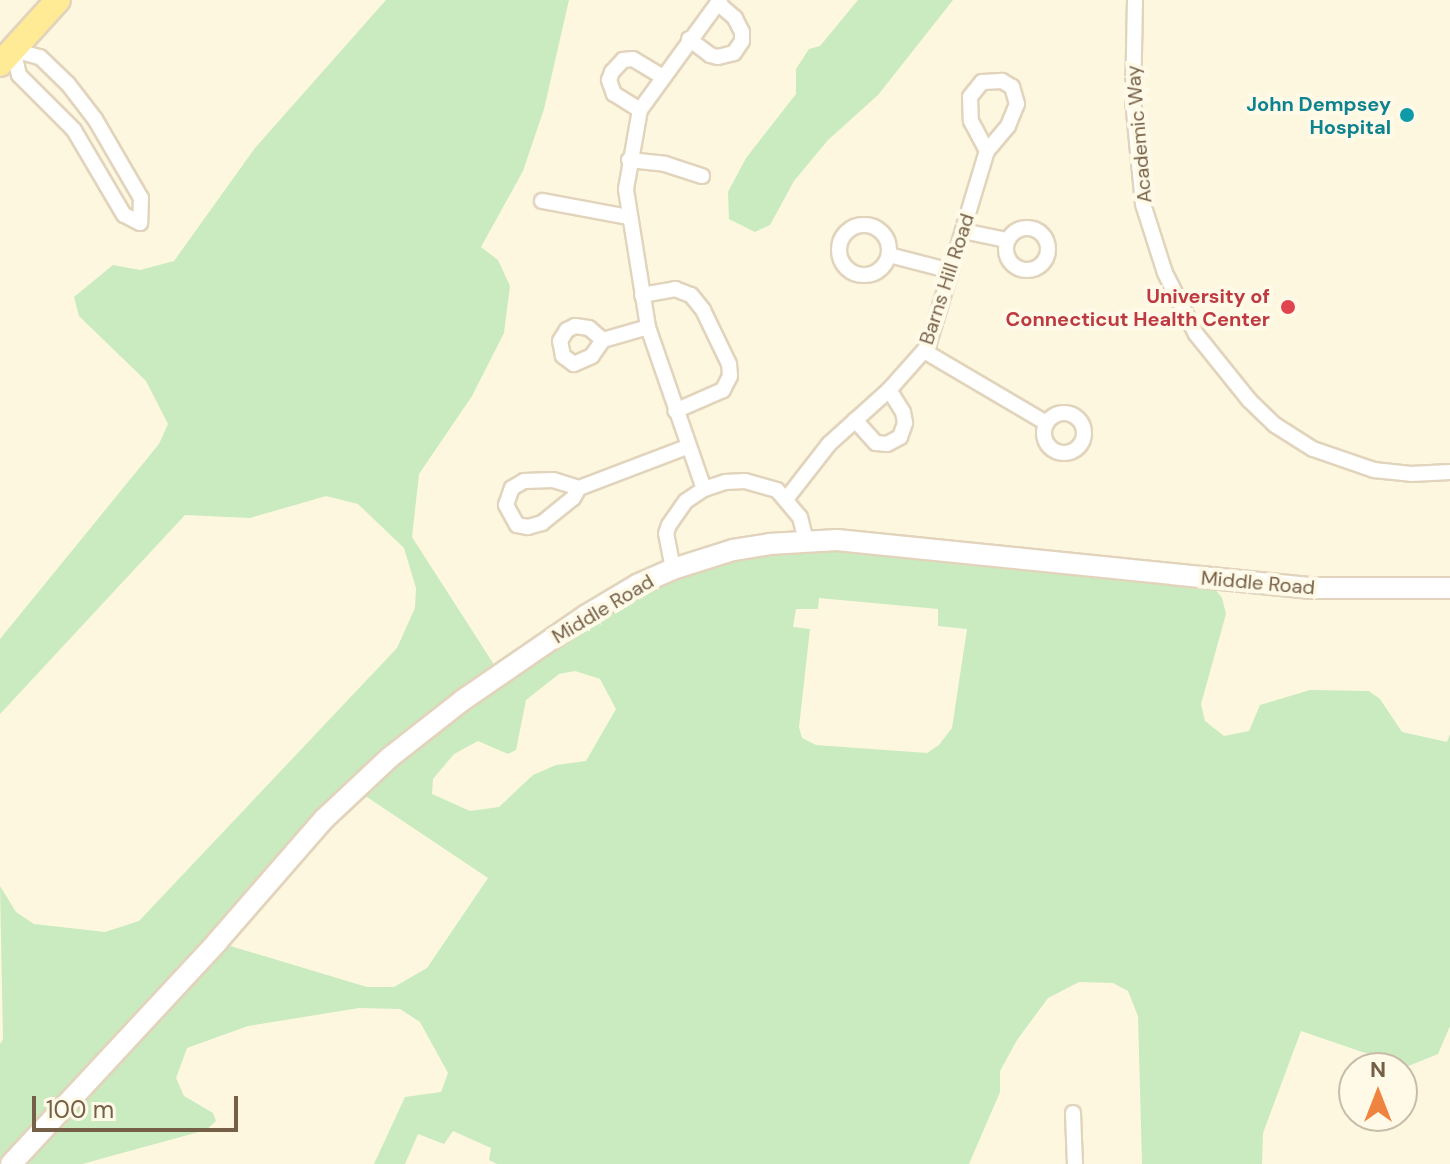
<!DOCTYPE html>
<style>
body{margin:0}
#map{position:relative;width:1450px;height:1164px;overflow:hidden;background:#fdf7e0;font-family:"DM Sans",sans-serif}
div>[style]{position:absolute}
.green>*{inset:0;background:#c9ebbf}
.roads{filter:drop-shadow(2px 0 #e2d4bc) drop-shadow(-2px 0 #e2d4bc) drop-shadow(0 2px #e2d4bc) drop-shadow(0 -2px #e2d4bc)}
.street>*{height:14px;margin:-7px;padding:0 7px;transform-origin:7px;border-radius:7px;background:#fff}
.street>.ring{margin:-7px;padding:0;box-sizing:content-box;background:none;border:14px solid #fff;border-radius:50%}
.secondary>*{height:20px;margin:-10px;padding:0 10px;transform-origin:10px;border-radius:10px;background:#fff}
.primary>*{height:24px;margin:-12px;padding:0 12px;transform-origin:12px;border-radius:12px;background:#ffea96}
.dots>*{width:22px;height:22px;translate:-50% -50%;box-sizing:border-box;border:4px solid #fffae8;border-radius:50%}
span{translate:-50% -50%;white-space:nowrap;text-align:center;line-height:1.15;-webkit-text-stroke:8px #fffae8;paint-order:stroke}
.culture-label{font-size:20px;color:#0d838f;font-weight:700}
.right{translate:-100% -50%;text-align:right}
.street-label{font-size:20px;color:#755f46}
.health-label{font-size:20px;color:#be3a42;font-weight:700}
.north{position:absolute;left:1338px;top:1052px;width:80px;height:80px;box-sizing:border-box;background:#fffae8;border:2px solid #c8bca7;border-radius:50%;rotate:0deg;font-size:22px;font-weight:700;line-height:32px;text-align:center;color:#755f46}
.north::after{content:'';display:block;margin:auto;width:28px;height:36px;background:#ee843f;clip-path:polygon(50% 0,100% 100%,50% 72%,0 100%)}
.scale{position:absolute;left:32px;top:1096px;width:206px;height:36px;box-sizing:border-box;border:4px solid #755f46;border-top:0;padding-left:10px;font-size:24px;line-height:28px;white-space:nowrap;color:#755f46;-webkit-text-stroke:6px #fffae8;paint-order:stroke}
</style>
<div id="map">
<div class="green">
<div style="clip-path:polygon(evenodd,386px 0,569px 0,544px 109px,523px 171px,481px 247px,498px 260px,510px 286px,504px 333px,472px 396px,419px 474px,412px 537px,500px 674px,612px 599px,769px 544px,1207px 579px,1222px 598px,1226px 614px,1201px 704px,1205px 721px,1224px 736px,1249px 731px,1260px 705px,1310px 690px,1369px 691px,1380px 699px,1402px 732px,1447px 742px,1450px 734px,1450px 1026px,1438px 1054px,1406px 1067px,1301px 1031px,1263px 1133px,1262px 1164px,1142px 1164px,1138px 1016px,1128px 991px,1113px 983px,1079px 982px,1048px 998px,1017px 1040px,1000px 1071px,1000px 1092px,969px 1164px,497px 1164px,489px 1160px,491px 1148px,453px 1131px,444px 1144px,418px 1134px,405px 1164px,374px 1164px,405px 1097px,441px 1092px,448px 1073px,420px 1022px,400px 1009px,359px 1008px,248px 1026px,187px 1048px,176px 1078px,184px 1096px,213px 1113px,216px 1121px,206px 1130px,82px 1164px,0 1164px,0 1044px,3px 1039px,0 886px,16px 912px,34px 924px,105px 932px,139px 921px,397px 648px,415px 608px,416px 588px,404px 548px,358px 504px,326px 496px,250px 518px,185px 515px,0 714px,0 639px,159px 444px,168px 424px,146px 381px,79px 316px,74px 297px,113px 265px,140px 270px,174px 261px,255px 148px,386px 0,819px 598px,938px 609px,938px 626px,967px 629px,952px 728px,939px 745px,927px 753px,816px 745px,802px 738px,799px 727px,810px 629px,793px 627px,796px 609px,818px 609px,819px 598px,386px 0,575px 671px,600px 679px,616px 709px,586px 761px,556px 765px,533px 775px,499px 807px,470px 811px,432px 794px,433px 779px,454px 754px,478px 741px,508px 754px,516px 750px,526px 700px,559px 674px,575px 671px,386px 0,355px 789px,488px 878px,427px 968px,394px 987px,367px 987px,217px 942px,355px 789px)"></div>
<div style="clip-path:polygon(858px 0,953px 0,878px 95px,828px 140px,794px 181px,770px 225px,755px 232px,729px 219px,728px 192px,746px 158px,796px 94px,796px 69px,809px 49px,820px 46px)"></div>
</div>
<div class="roads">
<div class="street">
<div style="left:1135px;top:0;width:100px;rotate:91.1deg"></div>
<div style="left:1133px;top:100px;width:104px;rotate:84.5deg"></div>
<div style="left:1143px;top:204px;width:72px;rotate:72.3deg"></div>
<div style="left:1165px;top:273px;width:68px;rotate:63.1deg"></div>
<div style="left:1196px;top:334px;width:85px;rotate:51.2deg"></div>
<div style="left:1249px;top:400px;width:36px;rotate:44deg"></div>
<div style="left:1275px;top:425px;width:45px;rotate:32.3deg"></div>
<div style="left:1313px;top:449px;width:65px;rotate:19deg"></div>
<div style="left:1374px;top:470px;width:37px;rotate:6deg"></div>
<div style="left:1411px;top:474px;width:39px;rotate:-3deg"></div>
<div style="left:689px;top:39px;width:26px;rotate:37deg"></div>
<div style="left:710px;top:55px;width:8px;rotate:14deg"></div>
<div style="left:718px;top:57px;width:16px;rotate:-14deg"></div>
<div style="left:734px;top:53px;width:14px;rotate:-56deg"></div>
<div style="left:742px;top:41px;width:9px;rotate:-90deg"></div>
<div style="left:742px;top:32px;width:16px;rotate:-117deg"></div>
<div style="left:735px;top:18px;width:23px;rotate:-139deg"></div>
<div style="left:13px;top:50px;width:28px;rotate:15deg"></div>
<div style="left:40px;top:57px;width:39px;rotate:44deg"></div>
<div style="left:68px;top:84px;width:44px;rotate:52.4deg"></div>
<div style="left:95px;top:119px;width:91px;rotate:59.8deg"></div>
<div style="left:141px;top:198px;width:25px;rotate:92deg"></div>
<div style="left:140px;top:223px;width:18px;rotate:-153deg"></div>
<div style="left:124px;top:215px;width:99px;rotate:-120.5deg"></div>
<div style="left:74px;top:130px;width:78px;rotate:-135deg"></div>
<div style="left:19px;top:75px;width:26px;rotate:-103deg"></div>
<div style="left:640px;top:110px;width:31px;rotate:-148deg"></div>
<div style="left:614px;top:94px;width:15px;rotate:-110deg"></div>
<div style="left:609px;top:80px;width:9px;rotate:-69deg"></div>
<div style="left:612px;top:72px;width:16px;rotate:-47deg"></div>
<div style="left:623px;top:60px;width:10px;rotate:-6deg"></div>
<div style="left:633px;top:59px;width:33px;rotate:31deg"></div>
<div style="left:629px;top:160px;width:36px;rotate:6deg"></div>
<div style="left:665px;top:164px;width:39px;rotate:18deg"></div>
<div style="left:542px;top:201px;width:87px;rotate:10.5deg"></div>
<div class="ring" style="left:839px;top:225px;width:36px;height:36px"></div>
<div class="ring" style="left:1006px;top:228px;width:28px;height:28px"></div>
<div style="left:963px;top:231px;width:45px;rotate:11.6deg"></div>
<div style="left:889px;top:255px;width:64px;rotate:14.5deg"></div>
<div style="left:642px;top:295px;width:34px;rotate:-10deg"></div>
<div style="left:675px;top:289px;width:17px;rotate:21deg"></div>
<div style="left:691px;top:295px;width:19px;rotate:51deg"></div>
<div style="left:703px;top:310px;width:60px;rotate:64.3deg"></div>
<div style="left:729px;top:364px;width:12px;rotate:85deg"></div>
<div style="left:730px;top:376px;width:16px;rotate:117deg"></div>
<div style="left:723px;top:390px;width:52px;rotate:156.4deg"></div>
<div style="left:575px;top:326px;width:14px;rotate:8deg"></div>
<div style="left:589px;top:328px;width:18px;rotate:41deg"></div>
<div style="left:603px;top:340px;width:19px;rotate:125deg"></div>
<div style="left:592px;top:356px;width:20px;rotate:156deg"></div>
<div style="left:574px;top:364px;width:14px;rotate:-144deg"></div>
<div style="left:563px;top:356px;width:15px;rotate:-101deg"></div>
<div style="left:560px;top:341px;width:13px;rotate:-58deg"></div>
<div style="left:567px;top:330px;width:9px;rotate:-27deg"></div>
<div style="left:603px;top:340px;width:47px;rotate:-16.1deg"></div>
<div style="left:924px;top:351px;width:142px;rotate:30.5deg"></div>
<div class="ring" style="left:1044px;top:413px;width:26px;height:26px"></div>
<div style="left:855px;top:420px;width:31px;rotate:48deg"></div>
<div style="left:876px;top:443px;width:11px;rotate:5deg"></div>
<div style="left:887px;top:444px;width:15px;rotate:-28deg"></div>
<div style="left:900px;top:437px;width:15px;rotate:-70deg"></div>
<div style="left:905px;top:423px;width:11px;rotate:-100deg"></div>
<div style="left:903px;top:412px;width:26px;rotate:-122deg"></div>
<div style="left:553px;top:480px;width:27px;rotate:17deg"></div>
<div style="left:579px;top:488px;width:12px;rotate:121deg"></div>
<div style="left:573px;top:498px;width:40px;rotate:141deg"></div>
<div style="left:542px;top:523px;width:15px;rotate:164deg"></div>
<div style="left:528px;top:527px;width:11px;rotate:-170deg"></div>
<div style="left:517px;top:525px;width:23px;rotate:-119deg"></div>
<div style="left:506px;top:505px;width:18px;rotate:-71deg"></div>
<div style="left:512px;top:488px;width:14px;rotate:-30deg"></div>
<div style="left:524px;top:481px;width:29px;rotate:-2deg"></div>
<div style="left:579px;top:488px;width:116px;rotate:-20.8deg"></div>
<div style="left:704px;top:489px;width:22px;rotate:-18deg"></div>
<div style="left:725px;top:482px;width:20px;rotate:-3deg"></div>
<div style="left:745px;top:481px;width:33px;rotate:16deg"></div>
<div style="left:777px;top:490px;width:35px;rotate:50deg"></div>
<div style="left:800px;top:517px;width:25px;rotate:76deg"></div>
<div style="left:787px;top:498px;width:68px;rotate:-52.1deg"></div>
<div style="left:829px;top:444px;width:81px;rotate:-42deg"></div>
<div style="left:889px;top:390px;width:59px;rotate:-48.4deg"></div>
<div style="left:928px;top:346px;width:204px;rotate:-73.2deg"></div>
<div style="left:987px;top:151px;width:33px;rotate:-50deg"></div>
<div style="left:1008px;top:126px;width:24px;rotate:-68deg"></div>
<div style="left:1017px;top:104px;width:18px;rotate:-106deg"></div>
<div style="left:1012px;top:87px;width:12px;rotate:-149deg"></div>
<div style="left:1002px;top:81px;width:20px;rotate:177deg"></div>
<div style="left:982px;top:82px;width:19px;rotate:129deg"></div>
<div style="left:970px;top:97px;width:24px;rotate:88deg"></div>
<div style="left:971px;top:121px;width:34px;rotate:62deg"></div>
<div style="left:673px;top:569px;width:36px;rotate:-101deg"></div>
<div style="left:666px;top:534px;width:9px;rotate:-72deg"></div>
<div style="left:669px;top:525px;width:29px;rotate:-55deg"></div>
<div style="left:686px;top:501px;width:22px;rotate:-34deg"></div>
<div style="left:704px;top:489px;width:171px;rotate:-109.1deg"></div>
<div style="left:648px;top:327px;width:140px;rotate:-99.1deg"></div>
<div style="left:626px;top:189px;width:80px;rotate:-80deg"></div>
<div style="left:640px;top:110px;width:136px;rotate:-54deg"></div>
<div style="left:1073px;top:1113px;width:51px;rotate:87.8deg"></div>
</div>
<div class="secondary">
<div style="left:11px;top:1164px;width:303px;rotate:-47.1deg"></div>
<div style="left:217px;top:942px;width:162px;rotate:-49deg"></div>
<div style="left:323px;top:820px;width:91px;rotate:-43.2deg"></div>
<div style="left:389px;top:758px;width:94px;rotate:-38.1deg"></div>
<div style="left:463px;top:700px;width:148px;rotate:-34.5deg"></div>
<div style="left:585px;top:616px;width:61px;rotate:-30.8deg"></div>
<div style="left:637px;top:585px;width:39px;rotate:-24deg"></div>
<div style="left:673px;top:569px;width:63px;rotate:-17.6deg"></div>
<div style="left:733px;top:550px;width:36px;rotate:-9deg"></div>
<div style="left:769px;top:544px;width:68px;rotate:-3.4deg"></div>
<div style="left:837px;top:540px;width:474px;rotate:5.8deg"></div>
<div style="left:1309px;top:588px;width:141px"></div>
</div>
<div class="primary">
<div style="left:0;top:64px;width:86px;rotate:-47.8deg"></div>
</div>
</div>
<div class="dots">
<div style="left:1407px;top:115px;background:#0f9aa8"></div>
<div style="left:1288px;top:307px;background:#e0444e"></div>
</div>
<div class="culture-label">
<span class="right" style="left:1391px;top:116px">John Dempsey<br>Hospital</span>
</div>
<div class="street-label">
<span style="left:1139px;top:134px;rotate:-95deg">Academic Way</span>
<span style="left:947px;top:279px;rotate:-72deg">Barns Hill Road</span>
<span style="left:1258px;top:583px;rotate:5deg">Middle Road</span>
<span style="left:603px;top:609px;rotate:-31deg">Middle Road</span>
</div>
<div class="health-label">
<span class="right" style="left:1270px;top:308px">University of<br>Connecticut Health Center</span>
</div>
<div class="north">N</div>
<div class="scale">100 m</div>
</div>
